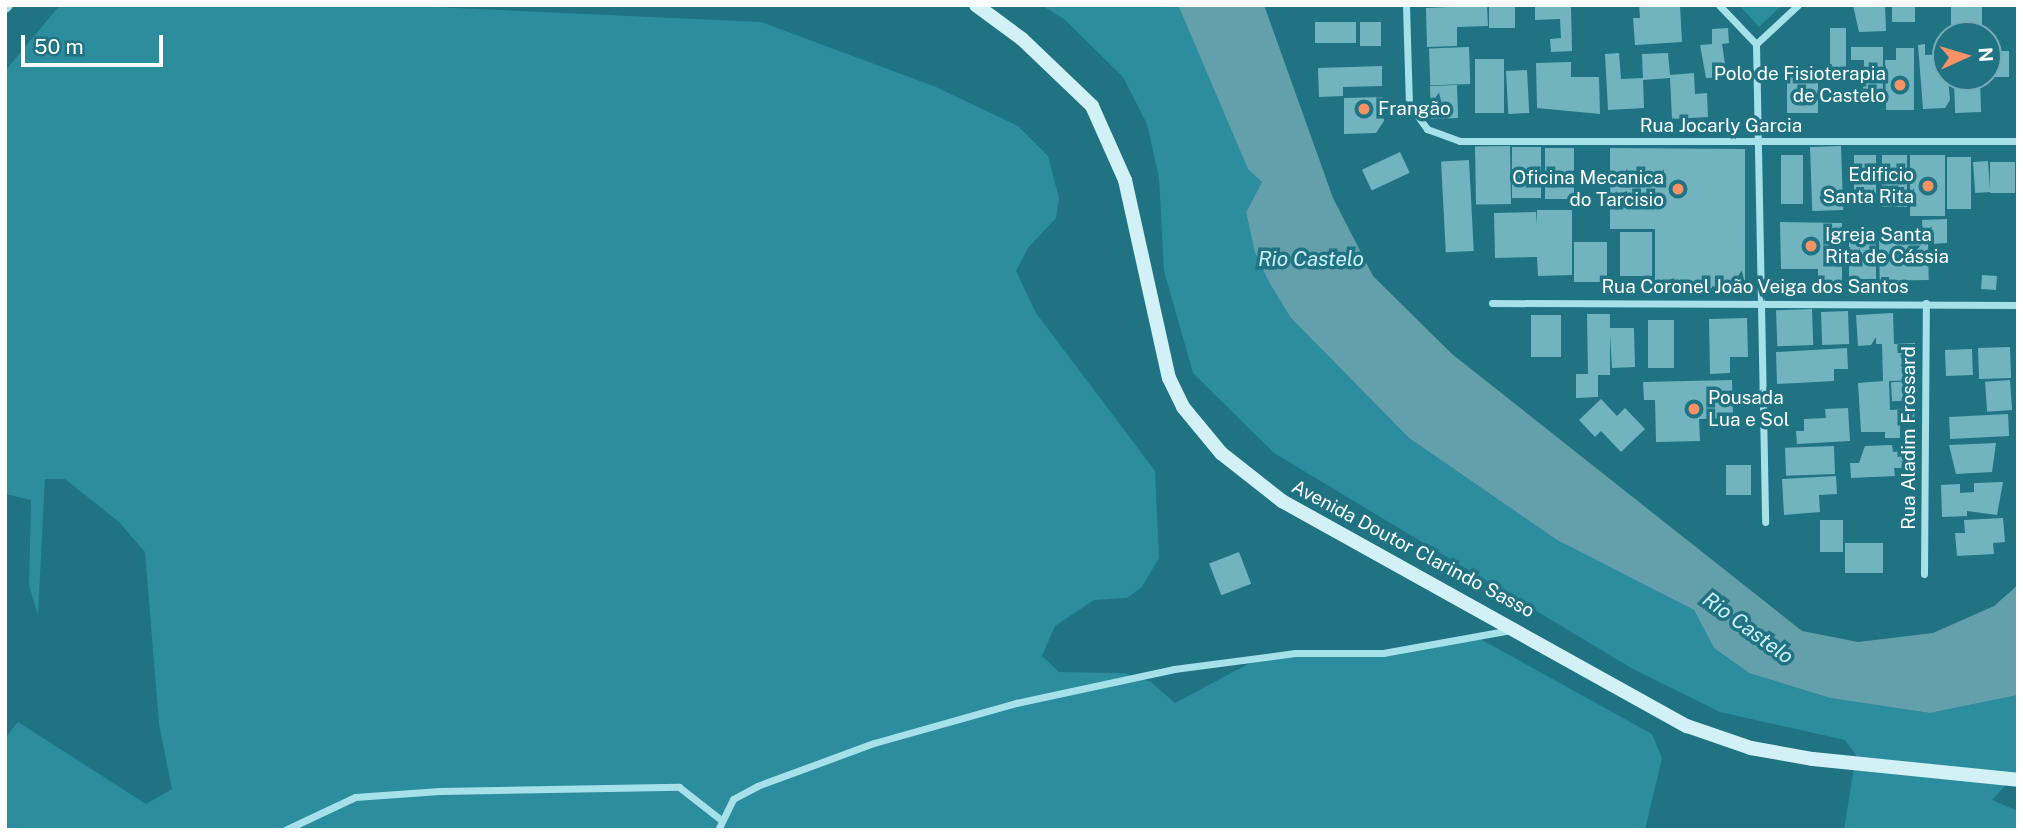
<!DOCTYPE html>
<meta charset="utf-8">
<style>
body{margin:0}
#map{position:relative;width:2023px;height:835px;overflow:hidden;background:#1f7383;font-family:"Public Sans",sans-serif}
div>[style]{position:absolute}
.green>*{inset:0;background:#2b8d9e}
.water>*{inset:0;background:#64a0ab}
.building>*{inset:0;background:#71b4bf;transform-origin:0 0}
.minor>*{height:7px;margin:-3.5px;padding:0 3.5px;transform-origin:3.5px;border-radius:3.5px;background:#a6e0e9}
.tertiary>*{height:12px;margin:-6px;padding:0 6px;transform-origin:6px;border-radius:6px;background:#a6e0e9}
.secondary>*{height:14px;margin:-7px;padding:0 7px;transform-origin:7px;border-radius:7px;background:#d1f1f7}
.dots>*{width:19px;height:19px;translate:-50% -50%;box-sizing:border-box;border:4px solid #1f7383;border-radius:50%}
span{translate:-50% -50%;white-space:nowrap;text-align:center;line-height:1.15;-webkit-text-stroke:7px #1f7383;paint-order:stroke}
.poi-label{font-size:19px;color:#fff}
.right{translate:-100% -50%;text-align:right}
.left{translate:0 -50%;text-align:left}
.street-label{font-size:19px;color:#fff}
.water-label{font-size:21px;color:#ccf0f6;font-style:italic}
.frame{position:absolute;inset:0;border:7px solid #fff;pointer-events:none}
.north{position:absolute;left:1932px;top:21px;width:70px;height:70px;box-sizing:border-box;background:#1f7383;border:2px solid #79abb5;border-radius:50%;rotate:86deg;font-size:19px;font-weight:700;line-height:28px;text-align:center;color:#fff}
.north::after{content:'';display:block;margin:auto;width:24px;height:32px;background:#f89265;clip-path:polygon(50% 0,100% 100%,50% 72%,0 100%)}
.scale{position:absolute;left:21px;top:35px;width:142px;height:32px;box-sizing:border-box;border:4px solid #fff;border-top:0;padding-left:9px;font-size:21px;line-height:24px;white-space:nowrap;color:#fff;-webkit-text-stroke:5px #1f7383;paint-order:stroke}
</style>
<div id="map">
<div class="green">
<div style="clip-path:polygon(60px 5px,391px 5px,761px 22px,936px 87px,1018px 126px,1048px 156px,1059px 198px,1056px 218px,1028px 248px,1016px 271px,1036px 313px,1155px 471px,1159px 558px,1142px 587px,1127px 598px,1094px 600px,1055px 626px,1042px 656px,1059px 672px,1123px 673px,1151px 682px,1175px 703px,1267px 654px,1398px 651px,1473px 635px,1652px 734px,1662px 758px,1645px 830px,5px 830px,5px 738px,18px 722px,146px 804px,172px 789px,159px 724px,145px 552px,119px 522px,65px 479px,45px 479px,38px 615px,29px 585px,31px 500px,5px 494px,5px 71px)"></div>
<div style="clip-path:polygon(1041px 5px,1178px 5px,1248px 168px,1262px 182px,1246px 212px,1255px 253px,1270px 284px,1291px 318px,1409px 438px,1557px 540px,1694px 610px,1714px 648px,1749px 673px,1830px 698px,1930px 713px,2018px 695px,2018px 772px,1992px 800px,2018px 811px,2018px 830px,1844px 830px,1856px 755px,1845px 740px,1720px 712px,1633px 669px,1274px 453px,1193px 373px,1164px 271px,1159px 178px,1147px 124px,1123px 77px,1064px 19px)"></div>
<div style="clip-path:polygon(1739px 5px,1782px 5px,1759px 27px)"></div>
</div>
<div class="water">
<div style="clip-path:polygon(1178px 5px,1264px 5px,1333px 198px,1373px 276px,1452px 354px,1802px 631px,1858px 642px,1933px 633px,1994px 606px,2018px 585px,2018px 695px,1930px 713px,1830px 698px,1749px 673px,1714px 648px,1694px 610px,1557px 540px,1409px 438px,1291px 318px,1270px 284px,1255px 253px,1246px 212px,1262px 182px,1248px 169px)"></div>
</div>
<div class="building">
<div style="clip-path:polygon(1487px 5px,1488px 26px,1457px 27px,1457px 46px,1427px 47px,1426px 8px)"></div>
<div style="left:1489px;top:5px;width:26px;height:23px"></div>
<div style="clip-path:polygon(1535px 5px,1571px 5px,1572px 51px,1551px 52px,1550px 39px,1561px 38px,1560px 19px,1535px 20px)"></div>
<div style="clip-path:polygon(1639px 5px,1680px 5px,1682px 42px,1635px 45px,1633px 18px,1640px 18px)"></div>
<div style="clip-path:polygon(1853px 5px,1885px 5px,1886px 31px,1859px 32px)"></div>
<div style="left:1892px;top:5px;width:23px;height:17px"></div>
<div style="left:1951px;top:5px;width:31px;height:30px"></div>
<div style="left:1315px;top:22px;width:41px;height:21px"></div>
<div style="left:1360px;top:22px;width:21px;height:24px"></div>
<div style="clip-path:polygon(1728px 28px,1729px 43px,1722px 44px,1727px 77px,1706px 78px,1700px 45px,1712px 44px,1712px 29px)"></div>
<div style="left:1830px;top:28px;width:16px;height:39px"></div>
<div style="clip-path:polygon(1925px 44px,1925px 55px,1946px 54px,1950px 100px,1945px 108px,1923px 109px,1918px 45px)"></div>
<div style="left:1469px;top:47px;width:37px;height:40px;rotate:88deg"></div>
<div style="clip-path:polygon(1851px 47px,1883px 47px,1883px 91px,1863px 91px,1864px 60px,1851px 60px)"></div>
<div style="clip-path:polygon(1896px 48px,1914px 48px,1914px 110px,1886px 110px,1885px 60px,1896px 60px)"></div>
<div style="left:1988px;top:51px;width:21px;height:26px"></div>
<div style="clip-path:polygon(1619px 53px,1621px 79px,1643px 78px,1644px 108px,1608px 110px,1605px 54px)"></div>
<div style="clip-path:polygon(1668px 53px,1670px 75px,1694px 73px,1695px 94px,1707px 93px,1708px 117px,1672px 119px,1670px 78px,1643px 80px,1642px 54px)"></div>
<div style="left:1475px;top:59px;width:29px;height:54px"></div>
<div style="clip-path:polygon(1571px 62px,1571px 77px,1599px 77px,1600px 114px,1537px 108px,1536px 63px)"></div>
<div style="clip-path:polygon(1382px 66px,1382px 86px,1343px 87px,1343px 96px,1319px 97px,1318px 68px)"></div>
<div style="left:1527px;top:70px;width:43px;height:21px;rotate:87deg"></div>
<div style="clip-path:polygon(1787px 74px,1810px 74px,1810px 81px,1818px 82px,1818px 113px,1787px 113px)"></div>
<div style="left:1980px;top:80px;width:32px;height:26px;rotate:88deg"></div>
<div style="left:1457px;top:85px;width:33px;height:27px;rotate:88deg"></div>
<div style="clip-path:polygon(1383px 97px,1384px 121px,1376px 133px,1344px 134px,1344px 98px)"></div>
<div style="left:1510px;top:146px;width:58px;height:35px;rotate:89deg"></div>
<div style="left:1841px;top:146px;width:64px;height:31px;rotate:88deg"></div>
<div style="left:1512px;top:147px;width:29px;height:51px"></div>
<div style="left:1545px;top:148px;width:29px;height:51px"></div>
<div style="clip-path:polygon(1610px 148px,1745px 149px,1745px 289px,1655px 288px,1655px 229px,1610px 229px)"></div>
<div style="left:1400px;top:152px;width:23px;height:42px;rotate:65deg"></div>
<div style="left:1781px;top:155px;width:22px;height:49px"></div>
<div style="left:1854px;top:155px;width:22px;height:39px"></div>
<div style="left:1907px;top:155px;width:52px;height:25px;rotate:90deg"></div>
<div style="left:1910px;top:155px;width:35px;height:61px"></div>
<div style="left:1947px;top:157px;width:24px;height:52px"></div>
<div style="left:1469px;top:160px;width:91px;height:28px;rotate:87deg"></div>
<div style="left:1988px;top:161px;width:31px;height:15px;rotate:86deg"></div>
<div style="left:1990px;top:162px;width:25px;height:31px"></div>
<div style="clip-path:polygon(1537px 210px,1572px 210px,1572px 275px,1538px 276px,1537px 257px,1495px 258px,1494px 213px,1536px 212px,1537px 225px)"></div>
<div style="clip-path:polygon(1947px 219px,1947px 243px,1930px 244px,1930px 237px,1923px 237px,1922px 220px)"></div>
<div style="clip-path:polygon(1780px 222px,1842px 223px,1842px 285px,1818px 285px,1818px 269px,1781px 269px)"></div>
<div style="left:1620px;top:232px;width:32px;height:44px"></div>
<div style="left:1849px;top:239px;width:27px;height:40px"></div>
<div style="left:1928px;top:240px;width:40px;height:49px;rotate:89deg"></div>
<div style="left:1574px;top:242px;width:33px;height:40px"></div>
<div style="left:1982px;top:275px;width:15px;height:14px;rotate:4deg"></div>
<div style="left:1812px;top:309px;width:36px;height:36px;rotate:88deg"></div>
<div style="left:1848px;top:311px;width:33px;height:27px;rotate:88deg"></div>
<div style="clip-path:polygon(1893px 313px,1894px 344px,1915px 343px,1916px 380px,1889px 381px,1890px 410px,1914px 409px,1915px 424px,1900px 425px,1900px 438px,1885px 438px,1885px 432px,1861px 432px,1858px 383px,1883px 381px,1882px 344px,1876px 344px,1876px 337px,1871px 345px,1858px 346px,1856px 315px)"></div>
<div style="clip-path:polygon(1587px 314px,1610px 314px,1610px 328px,1634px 328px,1635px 367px,1612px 368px,1610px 334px,1610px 375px,1598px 375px,1598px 397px,1576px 398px,1576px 374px,1588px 374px)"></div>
<div style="left:1531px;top:315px;width:30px;height:42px"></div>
<div style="clip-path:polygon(1747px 318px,1748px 357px,1730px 357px,1730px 373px,1710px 374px,1709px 319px)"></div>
<div style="left:1648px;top:320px;width:26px;height:48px"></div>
<div style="left:2010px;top:347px;width:31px;height:32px;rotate:88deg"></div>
<div style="clip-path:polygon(1847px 348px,1848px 369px,1834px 369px,1834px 381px,1777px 384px,1776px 352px)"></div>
<div style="left:1972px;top:349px;width:26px;height:27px;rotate:88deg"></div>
<div style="clip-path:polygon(1732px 380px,1733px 418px,1699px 419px,1700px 441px,1656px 442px,1655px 400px,1644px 400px,1643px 382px)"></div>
<div style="left:2010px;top:380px;width:30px;height:25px;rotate:86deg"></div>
<div style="left:1916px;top:381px;width:19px;height:25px;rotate:87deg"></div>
<div style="clip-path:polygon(1601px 399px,1617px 416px,1625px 408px,1645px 429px,1621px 452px,1601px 431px,1595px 437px,1579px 420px)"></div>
<div style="clip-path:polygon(1848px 408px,1850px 441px,1797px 444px,1796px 431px,1804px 431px,1804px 419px,1826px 418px,1825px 409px)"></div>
<div style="left:2008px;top:414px;width:22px;height:59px;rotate:87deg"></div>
<div style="clip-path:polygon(1996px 443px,1992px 472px,1956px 474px,1949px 445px)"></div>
<div style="clip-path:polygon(1892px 445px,1893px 452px,1904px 451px,1905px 468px,1894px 468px,1895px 476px,1851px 478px,1850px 463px,1859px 463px,1865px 446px)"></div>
<div style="left:1834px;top:446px;width:28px;height:49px;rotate:88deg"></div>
<div style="left:1726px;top:465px;width:25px;height:30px"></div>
<div style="clip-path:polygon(1836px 476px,1837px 494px,1819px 495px,1820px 512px,1784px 515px,1782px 479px)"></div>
<div style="clip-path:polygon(2003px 482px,1997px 515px,1967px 511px,1967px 516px,1942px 517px,1941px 485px,1960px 484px,1960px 493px,1974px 492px,1974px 483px)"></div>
<div style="clip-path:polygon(2003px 518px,2005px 542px,1993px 543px,1994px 554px,1957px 556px,1955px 533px,1965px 533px,1964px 520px)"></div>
<div style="left:1820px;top:520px;width:23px;height:32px"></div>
<div style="left:1883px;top:543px;width:30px;height:38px;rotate:90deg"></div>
<div style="left:1239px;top:552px;width:34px;height:32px;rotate:69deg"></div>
</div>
<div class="minor">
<div style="left:1406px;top:5px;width:99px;rotate:88.3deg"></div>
<div style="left:1409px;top:104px;width:31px;rotate:54deg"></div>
<div style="left:1427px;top:129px;width:35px;rotate:20deg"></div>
<div style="left:1460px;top:141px;width:558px"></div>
<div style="left:1719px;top:5px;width:54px;rotate:46.5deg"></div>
<div style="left:1756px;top:44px;width:57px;rotate:-42.9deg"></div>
<div style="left:1756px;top:44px;width:478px;rotate:88.9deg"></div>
<div style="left:1492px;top:303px;width:526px;rotate:0.22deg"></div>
<div style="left:1924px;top:574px;width:271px;rotate:-89.6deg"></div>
<div style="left:285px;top:830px;width:77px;rotate:-25.2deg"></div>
<div style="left:355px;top:797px;width:85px;rotate:-4deg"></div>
<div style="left:440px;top:791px;width:239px;rotate:-1deg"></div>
<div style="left:679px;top:787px;width:52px;rotate:38deg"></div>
<div style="left:718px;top:830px;width:34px;rotate:-64deg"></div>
<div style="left:733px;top:799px;width:27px;rotate:-28deg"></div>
<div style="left:757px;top:786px;width:125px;rotate:-20.2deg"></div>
<div style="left:874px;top:743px;width:148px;rotate:-15.7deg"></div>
<div style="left:1016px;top:703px;width:162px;rotate:-12.1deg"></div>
<div style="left:1174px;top:669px;width:122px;rotate:-7.5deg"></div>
<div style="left:1295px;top:653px;width:88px"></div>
<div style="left:1383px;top:653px;width:130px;rotate:-10.2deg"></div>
</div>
<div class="tertiary">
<div style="left:5px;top:7px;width:3px;rotate:-45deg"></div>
</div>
<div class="secondary">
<div style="left:976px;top:5px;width:57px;rotate:36.5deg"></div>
<div style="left:1022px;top:39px;width:97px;rotate:43.7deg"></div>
<div style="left:1092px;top:106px;width:81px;rotate:66deg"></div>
<div style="left:1125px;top:180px;width:203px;rotate:77.5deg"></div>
<div style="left:1169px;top:378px;width:32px;rotate:64deg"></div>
<div style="left:1183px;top:407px;width:60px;rotate:50.4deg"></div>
<div style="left:1221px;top:453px;width:78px;rotate:38.2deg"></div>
<div style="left:1282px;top:501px;width:463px;rotate:29.1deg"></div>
<div style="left:1687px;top:726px;width:68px;rotate:19deg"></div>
<div style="left:1751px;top:748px;width:63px;rotate:10.1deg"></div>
<div style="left:1813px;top:759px;width:206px;rotate:5.8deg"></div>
</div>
<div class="dots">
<div style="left:1900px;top:85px;background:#f89265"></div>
<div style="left:1364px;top:109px;background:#f89265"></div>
<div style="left:1928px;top:186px;background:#f89265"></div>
<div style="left:1678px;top:189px;background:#f89265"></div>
<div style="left:1811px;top:246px;background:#f89265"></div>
<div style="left:1694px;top:409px;background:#f89265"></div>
</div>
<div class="poi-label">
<span class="right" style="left:1886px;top:85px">Polo de Fisioterapia<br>de Castelo</span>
<span class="left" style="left:1378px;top:109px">Frangão</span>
<span class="right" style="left:1914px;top:186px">Edificio<br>Santa Rita</span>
<span class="right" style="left:1664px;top:189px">Oficina Mecanica<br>do Tarcisio</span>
<span class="left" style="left:1825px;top:246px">Igreja Santa<br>Rita de Cássia</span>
<span class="left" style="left:1708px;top:409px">Pousada<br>Lua e Sol</span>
</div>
<div class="street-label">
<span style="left:1721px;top:126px">Rua Jocarly Garcia</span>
<span style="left:1755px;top:287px">Rua Coronel João Veiga dos Santos</span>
<span style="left:1909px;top:438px;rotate:-90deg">Rua Aladim Frossard</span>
<span style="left:1413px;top:549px;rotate:28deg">Avenida Doutor Clarindo Sasso</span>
</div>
<div class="water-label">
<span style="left:1311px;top:259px">Rio Castelo</span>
<span style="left:1748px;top:628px;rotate:36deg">Rio Castelo</span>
</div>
<div class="frame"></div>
<div class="north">N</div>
<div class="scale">50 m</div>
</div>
